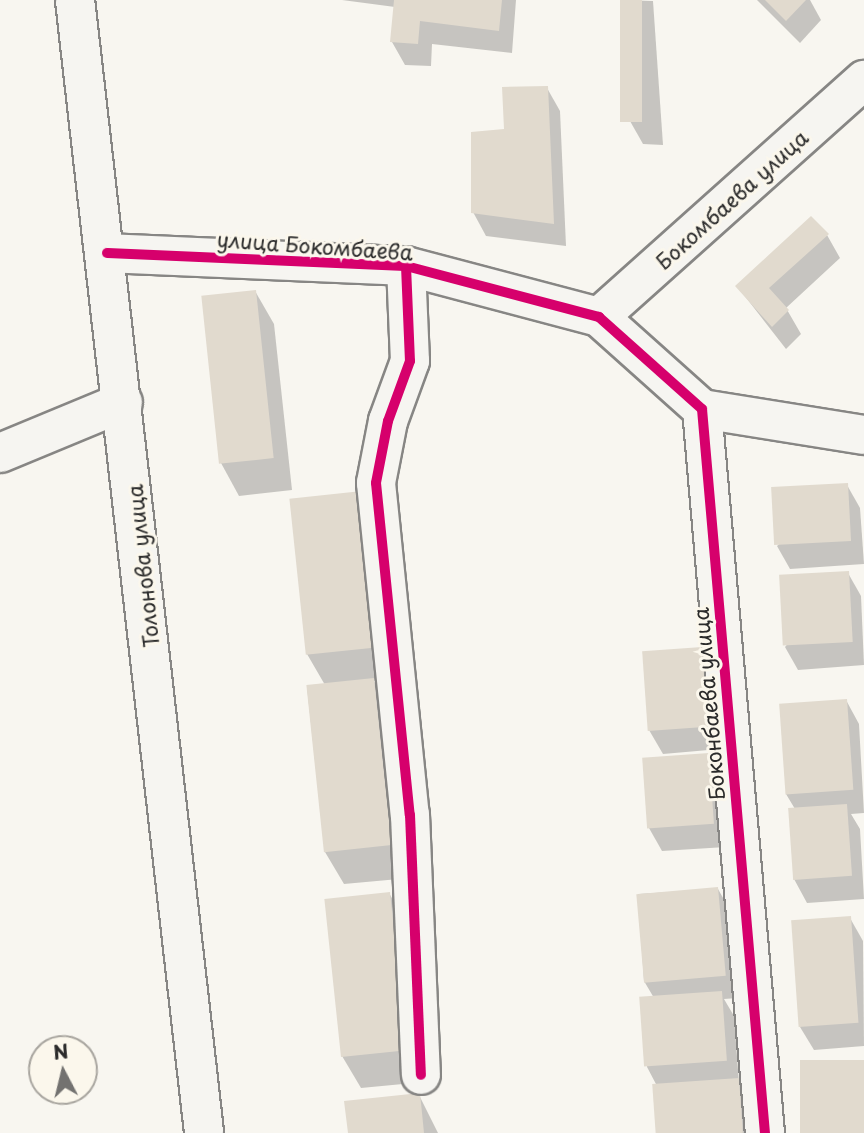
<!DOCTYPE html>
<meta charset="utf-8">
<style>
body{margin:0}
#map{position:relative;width:864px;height:1133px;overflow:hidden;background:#f8f6f0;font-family:"Playpen Sans",sans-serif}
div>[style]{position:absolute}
.shadow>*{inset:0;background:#0003}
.building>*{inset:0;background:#e1dace;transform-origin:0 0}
.roads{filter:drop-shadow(2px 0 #878684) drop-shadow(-2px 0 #878684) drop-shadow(0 2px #878684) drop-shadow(0 -2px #878684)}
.street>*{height:38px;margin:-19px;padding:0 19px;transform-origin:19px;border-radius:19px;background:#f6f5f1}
.secondary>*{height:38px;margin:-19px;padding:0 19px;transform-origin:19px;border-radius:19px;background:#f6f5f1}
.cycleway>*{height:10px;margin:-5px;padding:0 5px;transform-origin:5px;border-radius:5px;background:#d6006c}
span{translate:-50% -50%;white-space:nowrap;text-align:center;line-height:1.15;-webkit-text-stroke:6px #fbf7ec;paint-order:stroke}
.street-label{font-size:21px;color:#2b2b2b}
.north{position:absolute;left:28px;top:1035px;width:70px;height:70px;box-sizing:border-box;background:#fbf7ec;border:2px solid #a8a59f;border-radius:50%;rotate:353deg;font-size:19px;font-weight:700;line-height:28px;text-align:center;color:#2b2b2b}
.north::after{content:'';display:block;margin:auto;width:24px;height:32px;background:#737270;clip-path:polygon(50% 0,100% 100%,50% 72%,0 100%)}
</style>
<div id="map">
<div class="shadow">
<div style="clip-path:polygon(342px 0,516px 0,512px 53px,432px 44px,431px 66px,405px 65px,392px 42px,395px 7px)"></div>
<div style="clip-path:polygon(621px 0,653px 1px,663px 145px,643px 144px,630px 121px)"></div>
<div style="clip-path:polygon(757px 0,810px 0,821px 20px,800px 43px)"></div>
<div style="clip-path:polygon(547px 88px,560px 111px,566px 246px,486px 236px,473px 212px,506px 130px)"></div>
<div style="clip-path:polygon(827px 235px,840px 258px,786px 308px,801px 334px,786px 349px,737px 286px)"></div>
<div style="clip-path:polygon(255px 291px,274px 324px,292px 490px,239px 496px,221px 463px)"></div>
<div style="clip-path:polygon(847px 485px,860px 508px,864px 564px,790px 569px,777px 546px)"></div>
<div style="clip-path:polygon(361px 493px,396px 679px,374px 681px,392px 712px,410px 878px,344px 884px,325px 852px,307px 687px,325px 685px,307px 654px)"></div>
<div style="clip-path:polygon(848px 573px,861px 596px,864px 665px,798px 670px,785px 647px)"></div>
<div style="clip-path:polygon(701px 649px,714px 672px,720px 749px,663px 754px,649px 730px)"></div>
<div style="clip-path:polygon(846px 700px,859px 724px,864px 813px,851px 814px,860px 829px,864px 899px,807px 903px,794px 879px,795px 809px,786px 794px)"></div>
<div style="clip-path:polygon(708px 754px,721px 778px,726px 847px,662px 851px,649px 828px)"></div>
<div style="clip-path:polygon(718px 889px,731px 912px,738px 998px,724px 999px,734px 1016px,739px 1083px,751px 1103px,753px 1133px,657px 1133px,657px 1086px,647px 1067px,654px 998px,644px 981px,638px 894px)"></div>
<div style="clip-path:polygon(389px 893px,408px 926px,424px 1082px,361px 1088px,342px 1056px)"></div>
<div style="clip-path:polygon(850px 918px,863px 941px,864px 1046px,814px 1050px,800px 1027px)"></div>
<div style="clip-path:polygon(419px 1095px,438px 1133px,349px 1133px)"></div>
</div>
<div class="building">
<div style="clip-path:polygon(394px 0,502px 0,499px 31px,420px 21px,418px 44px,390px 42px)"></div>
<div style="left:620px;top:0;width:22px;height:122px"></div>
<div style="clip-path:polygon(765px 0,806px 0,786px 21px)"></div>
<div style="clip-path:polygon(548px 86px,554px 224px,471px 213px,471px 132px,504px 129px,502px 87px)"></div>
<div style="clip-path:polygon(811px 216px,829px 234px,769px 288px,789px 310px,772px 327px,735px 286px)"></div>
<div style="left:256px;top:290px;width:169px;height:55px;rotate:84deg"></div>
<div style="left:848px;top:483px;width:58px;height:77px;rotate:87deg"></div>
<div style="left:362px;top:491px;width:157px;height:73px;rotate:84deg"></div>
<div style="left:849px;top:571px;width:71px;height:70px;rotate:87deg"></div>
<div style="left:702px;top:647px;width:80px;height:60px;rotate:86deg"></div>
<div style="left:374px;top:678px;width:168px;height:68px;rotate:84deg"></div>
<div style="left:847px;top:699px;width:91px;height:68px;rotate:86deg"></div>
<div style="left:709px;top:753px;width:71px;height:67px;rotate:86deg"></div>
<div style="left:847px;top:804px;width:72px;height:59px;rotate:86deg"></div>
<div style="left:718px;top:887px;width:89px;height:82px;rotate:85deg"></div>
<div style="left:390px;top:892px;width:159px;height:66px;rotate:84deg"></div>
<div style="left:851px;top:916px;width:107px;height:60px;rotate:86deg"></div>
<div style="left:722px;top:991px;width:70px;height:83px;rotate:86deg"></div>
<div style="left:864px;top:1060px;width:73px;height:64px;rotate:90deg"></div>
<div style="left:739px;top:1078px;width:55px;height:87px;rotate:86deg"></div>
<div style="clip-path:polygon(420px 1093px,424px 1133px,348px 1133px,344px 1101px)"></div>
</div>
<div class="roads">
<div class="street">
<div style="left:107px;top:253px;width:299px;rotate:2.5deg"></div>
<div style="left:406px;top:266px;width:200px;rotate:14.8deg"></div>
<div style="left:599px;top:317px;width:138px;rotate:41.8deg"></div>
<div style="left:702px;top:409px;width:727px;rotate:85.03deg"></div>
<div style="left:406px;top:266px;width:95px;rotate:87.6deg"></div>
<div style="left:410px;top:361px;width:64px;rotate:110.1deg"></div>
<div style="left:388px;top:421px;width:63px;rotate:101deg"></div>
<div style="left:376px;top:483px;width:334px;rotate:84.2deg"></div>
<div style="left:410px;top:815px;width:260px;rotate:87.6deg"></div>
<div style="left:599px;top:317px;width:356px;rotate:-41.8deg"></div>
<div style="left:702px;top:409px;width:164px;rotate:9.1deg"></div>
<div style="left:0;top:453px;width:133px;rotate:-22.5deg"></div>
</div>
<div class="secondary">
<div style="left:75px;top:0;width:1140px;rotate:83.5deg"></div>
</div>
</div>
<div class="cycleway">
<div style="left:107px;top:253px;width:299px;rotate:2.5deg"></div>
<div style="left:406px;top:266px;width:200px;rotate:14.8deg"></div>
<div style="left:599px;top:317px;width:138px;rotate:41.8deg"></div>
<div style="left:702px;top:409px;width:727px;rotate:85.03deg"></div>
<div style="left:406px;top:266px;width:95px;rotate:87.6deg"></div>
<div style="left:410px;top:361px;width:64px;rotate:110.1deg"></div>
<div style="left:388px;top:421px;width:63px;rotate:101deg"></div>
<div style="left:376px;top:483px;width:334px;rotate:84.2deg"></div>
<div style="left:410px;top:815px;width:260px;rotate:87.6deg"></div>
</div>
<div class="street-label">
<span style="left:731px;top:199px;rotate:-42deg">Бокомбаева улица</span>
<span style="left:315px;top:245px;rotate:4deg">улица Бокомбаева</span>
<span style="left:142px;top:566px;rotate:-96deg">Толонова улица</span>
<span style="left:708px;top:704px;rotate:-95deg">Боконбаева улица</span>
</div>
<div class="north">N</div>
</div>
